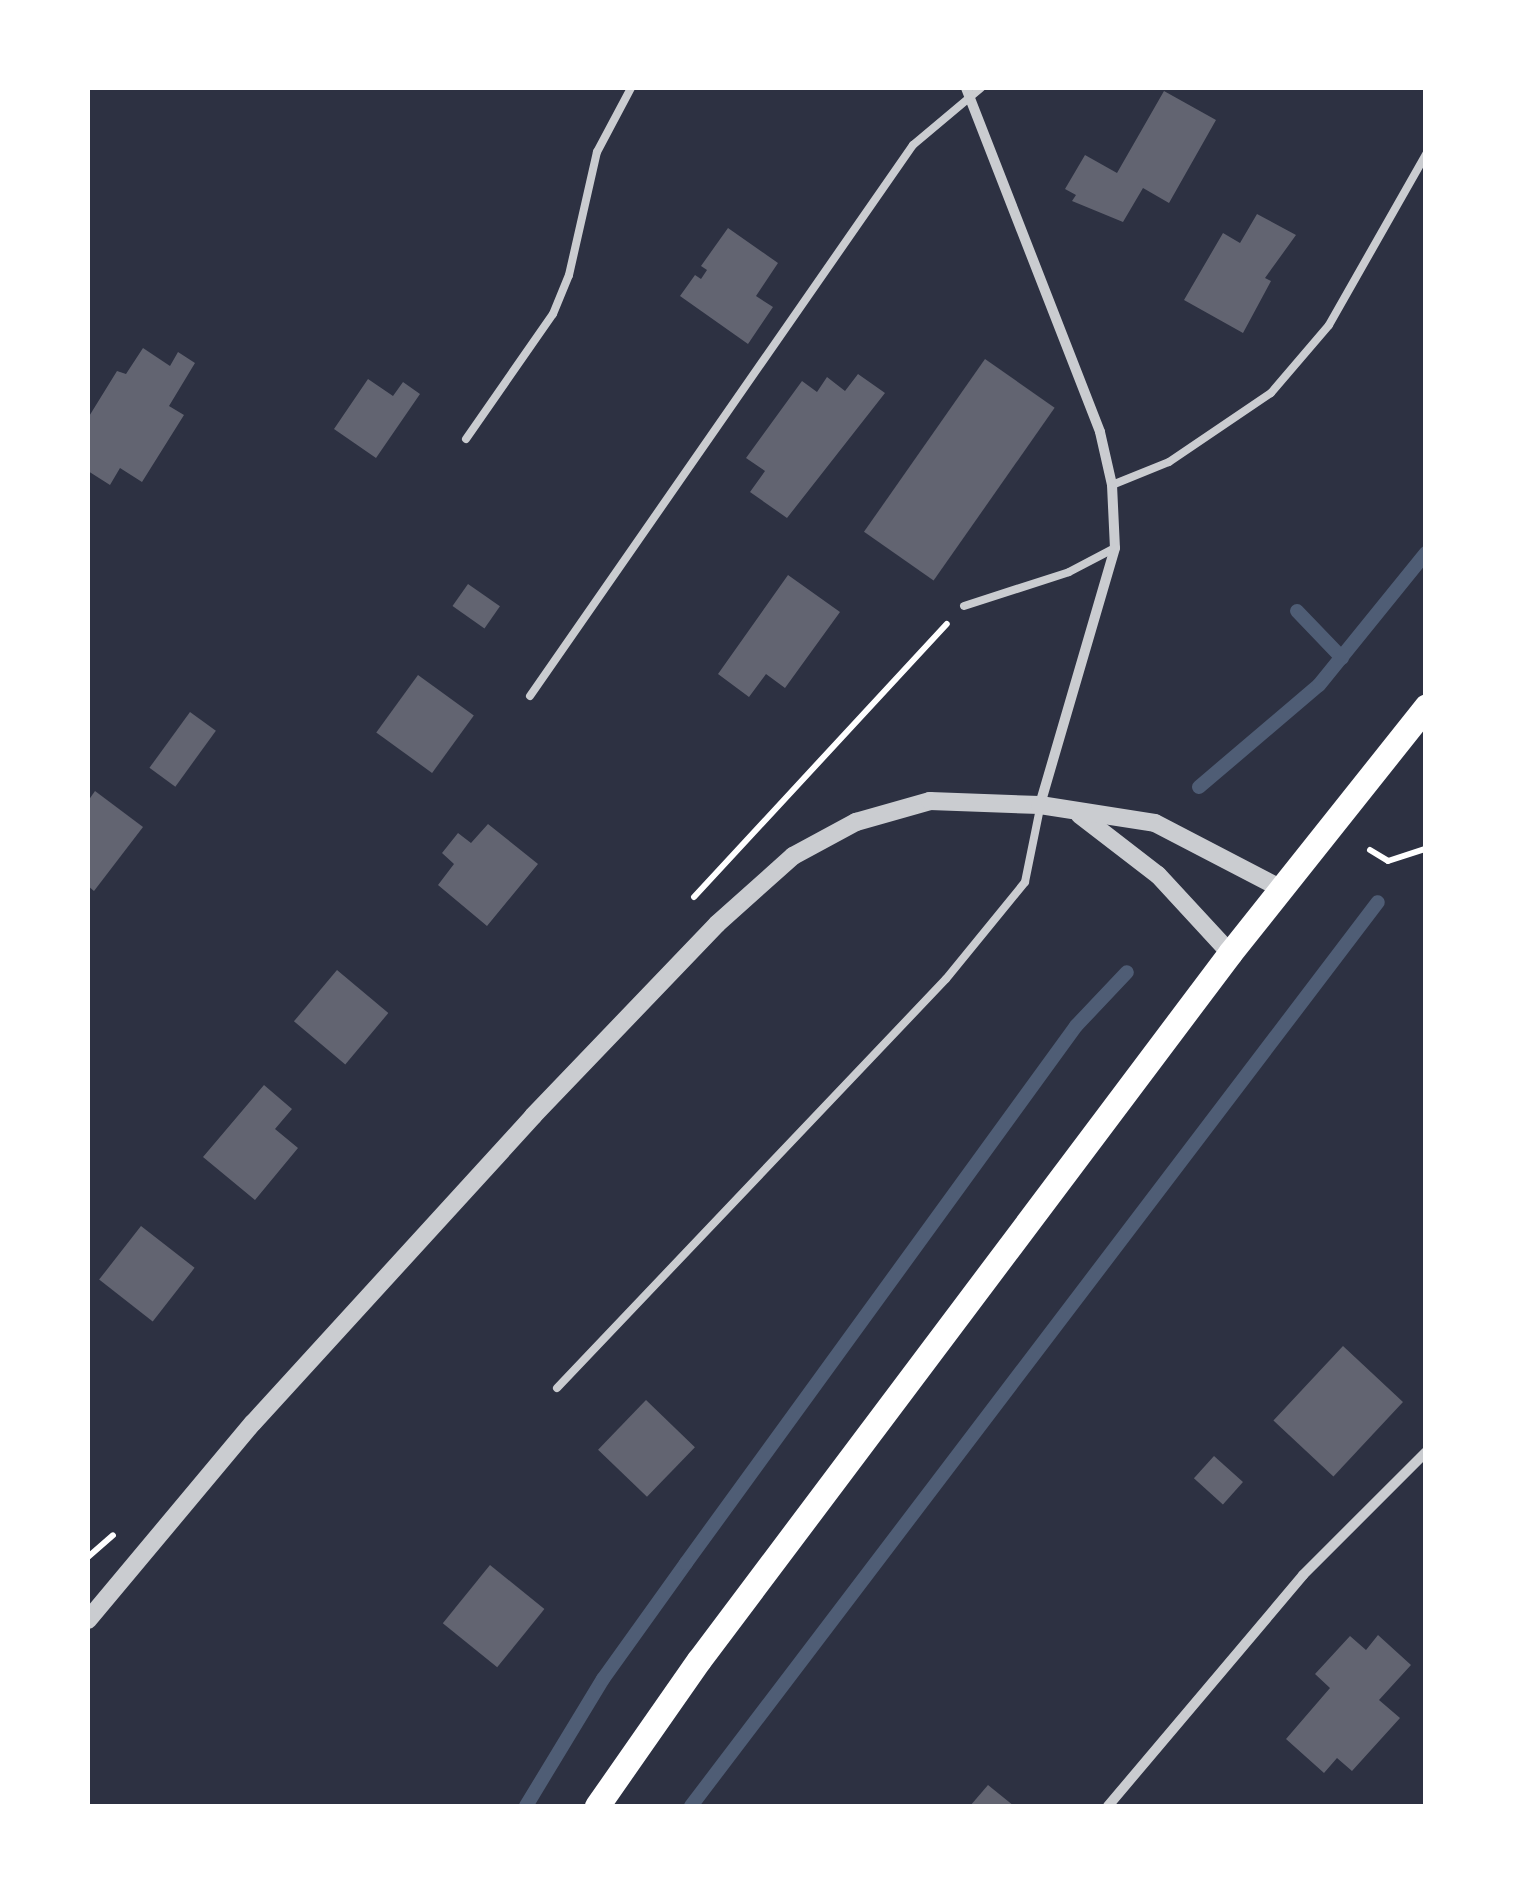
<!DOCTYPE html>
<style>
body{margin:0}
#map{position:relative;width:1513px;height:1894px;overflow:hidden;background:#2d3142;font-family:"Varela Round",sans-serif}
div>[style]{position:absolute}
.stream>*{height:14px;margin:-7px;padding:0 7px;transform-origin:7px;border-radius:7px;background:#4f5d75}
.building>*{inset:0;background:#626471;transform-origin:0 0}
.path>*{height:6px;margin:-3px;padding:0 3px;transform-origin:3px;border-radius:3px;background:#fff}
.service>*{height:8px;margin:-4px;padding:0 4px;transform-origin:4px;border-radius:4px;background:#caccd0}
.minor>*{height:10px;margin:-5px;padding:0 5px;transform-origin:5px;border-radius:5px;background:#caccd0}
.tertiary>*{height:18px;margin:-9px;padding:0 9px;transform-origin:9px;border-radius:9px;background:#caccd0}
.primary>*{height:25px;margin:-12.5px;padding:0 12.5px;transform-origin:12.5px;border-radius:12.5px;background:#fff}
span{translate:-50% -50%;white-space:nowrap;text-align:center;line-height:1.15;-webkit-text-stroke:10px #fff;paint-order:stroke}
.frame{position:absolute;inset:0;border:90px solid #fff;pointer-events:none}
</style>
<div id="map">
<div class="stream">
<div style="left:1297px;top:611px;width:65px;rotate:46.2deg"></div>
<div style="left:1199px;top:787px;width:157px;rotate:-40.4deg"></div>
<div style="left:1319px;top:685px;width:170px;rotate:-51deg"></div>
<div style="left:526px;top:1806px;width:149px;rotate:-58.8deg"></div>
<div style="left:603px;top:1679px;width:143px;rotate:-54.4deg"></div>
<div style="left:686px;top:1563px;width:664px;rotate:-54.01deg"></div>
<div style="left:1076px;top:1026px;width:74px;rotate:-46.6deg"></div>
<div style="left:691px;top:1806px;width:1135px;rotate:-52.77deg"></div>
</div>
<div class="building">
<div style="clip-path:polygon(1164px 91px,1216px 120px,1169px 203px,1143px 188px,1123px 222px,1072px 201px,1076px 195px,1065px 189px,1085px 155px,1117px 173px)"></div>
<div style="clip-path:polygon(1257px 214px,1296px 235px,1265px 278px,1271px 281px,1243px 333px,1184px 300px,1223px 233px,1240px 243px)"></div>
<div style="clip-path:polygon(728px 228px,778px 263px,756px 296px,773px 307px,748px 344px,680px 296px,695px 275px,701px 279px,707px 270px,701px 266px)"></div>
<div style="clip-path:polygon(143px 348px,170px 366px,178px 352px,195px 363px,169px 406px,184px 415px,142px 482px,120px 468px,110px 485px,88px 471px,88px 418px,117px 371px,126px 374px)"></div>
<div style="left:985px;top:359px;width:85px;height:211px;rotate:35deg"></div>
<div style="clip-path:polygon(858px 374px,885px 393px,787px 518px,750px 492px,765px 471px,746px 458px,802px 381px,817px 392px,827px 377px,845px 391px)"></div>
<div style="clip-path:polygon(368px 379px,393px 396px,403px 382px,420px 394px,376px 458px,334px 429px)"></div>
<div style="clip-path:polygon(788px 575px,840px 612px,785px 688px,766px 674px,749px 697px,718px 674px)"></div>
<div style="left:468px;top:584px;width:39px;height:27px;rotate:35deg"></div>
<div style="left:418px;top:675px;width:69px;height:71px;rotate:36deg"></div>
<div style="left:190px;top:712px;width:32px;height:69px;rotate:36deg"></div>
<div style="clip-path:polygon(95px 791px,143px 827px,94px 891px,88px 886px,88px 801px)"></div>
<div style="clip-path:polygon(488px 824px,538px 864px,487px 926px,438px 885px,454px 864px,442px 853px,458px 833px,471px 843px)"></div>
<div style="left:337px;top:970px;width:67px;height:67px;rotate:40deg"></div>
<div style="clip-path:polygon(264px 1085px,292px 1109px,275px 1129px,298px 1148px,255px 1200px,203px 1157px)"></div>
<div style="left:141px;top:1226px;width:68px;height:68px;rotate:38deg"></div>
<div style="left:1343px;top:1346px;width:82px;height:102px;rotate:43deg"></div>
<div style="left:646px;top:1400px;width:68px;height:69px;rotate:44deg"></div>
<div style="left:1214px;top:1456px;width:39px;height:30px;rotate:42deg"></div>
<div style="left:490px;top:1565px;width:70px;height:75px;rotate:39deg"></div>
<div style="clip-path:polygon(1378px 1635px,1411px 1665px,1379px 1700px,1400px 1718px,1352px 1771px,1337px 1758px,1324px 1773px,1286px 1739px,1330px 1688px,1315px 1674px,1350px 1636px,1366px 1650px)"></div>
<div style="clip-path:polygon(988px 1785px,1014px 1806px,970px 1806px)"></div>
</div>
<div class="path">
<div style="left:1370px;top:850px;width:21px;rotate:31deg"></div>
<div style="left:1388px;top:861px;width:40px;rotate:-18deg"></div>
<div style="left:694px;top:897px;width:372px;rotate:-47.2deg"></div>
<div style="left:88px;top:1557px;width:33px;rotate:-41deg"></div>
</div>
<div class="service">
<div style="left:466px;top:439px;width:152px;rotate:-55.2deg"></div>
<div style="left:553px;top:314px;width:42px;rotate:-67.7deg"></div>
<div style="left:569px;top:275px;width:126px;rotate:-77.2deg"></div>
<div style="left:597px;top:152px;width:72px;rotate:-62deg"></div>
<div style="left:1112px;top:485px;width:61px;rotate:-22deg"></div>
<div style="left:1169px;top:462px;width:123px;rotate:-34.1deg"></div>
<div style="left:1271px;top:393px;width:89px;rotate:-49.5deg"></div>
<div style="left:1329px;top:325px;width:197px;rotate:-60.4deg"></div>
<div style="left:964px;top:606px;width:110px;rotate:-17.9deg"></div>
<div style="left:1069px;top:572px;width:52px;rotate:-27.6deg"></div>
<div style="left:530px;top:696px;width:671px;rotate:-55.2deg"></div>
<div style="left:913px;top:145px;width:89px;rotate:-40deg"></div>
<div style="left:557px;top:1388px;width:564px;rotate:-46.44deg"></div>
<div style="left:946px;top:979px;width:125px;rotate:-50.8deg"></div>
<div style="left:1025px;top:882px;width:76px;rotate:-78.5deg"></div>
</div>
<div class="minor">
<div style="left:966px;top:88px;width:369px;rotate:68.7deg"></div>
<div style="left:1100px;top:432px;width:54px;rotate:77.2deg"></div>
<div style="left:1112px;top:485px;width:63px;rotate:87.3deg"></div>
<div style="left:1115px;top:548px;width:268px;rotate:106.3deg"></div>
<div style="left:1108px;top:1806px;width:302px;rotate:-49.8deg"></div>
<div style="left:1303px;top:1575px;width:174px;rotate:-45deg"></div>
</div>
<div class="tertiary">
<div style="left:1080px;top:815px;width:98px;rotate:37.6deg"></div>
<div style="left:1158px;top:875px;width:106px;rotate:47.3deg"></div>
<div style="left:88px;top:1620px;width:257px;rotate:-50.1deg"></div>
<div style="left:253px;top:1423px;width:416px;rotate:-47.6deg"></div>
<div style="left:533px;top:1116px;width:266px;rotate:-46.2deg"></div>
<div style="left:717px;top:924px;width:102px;rotate:-41.8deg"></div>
<div style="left:793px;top:856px;width:72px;rotate:-28.4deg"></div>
<div style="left:856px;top:822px;width:77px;rotate:-15.8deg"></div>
<div style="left:930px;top:801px;width:110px;rotate:2.1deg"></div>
<div style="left:1040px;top:805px;width:116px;rotate:8.9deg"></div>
<div style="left:1155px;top:823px;width:143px;rotate:27.5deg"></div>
</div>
<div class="primary">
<div style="left:597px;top:1806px;width:178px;rotate:-55.1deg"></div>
<div style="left:699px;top:1660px;width:884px;rotate:-53.09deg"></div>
<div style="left:1230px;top:953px;width:315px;rotate:-51.5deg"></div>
</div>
<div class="frame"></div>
</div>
